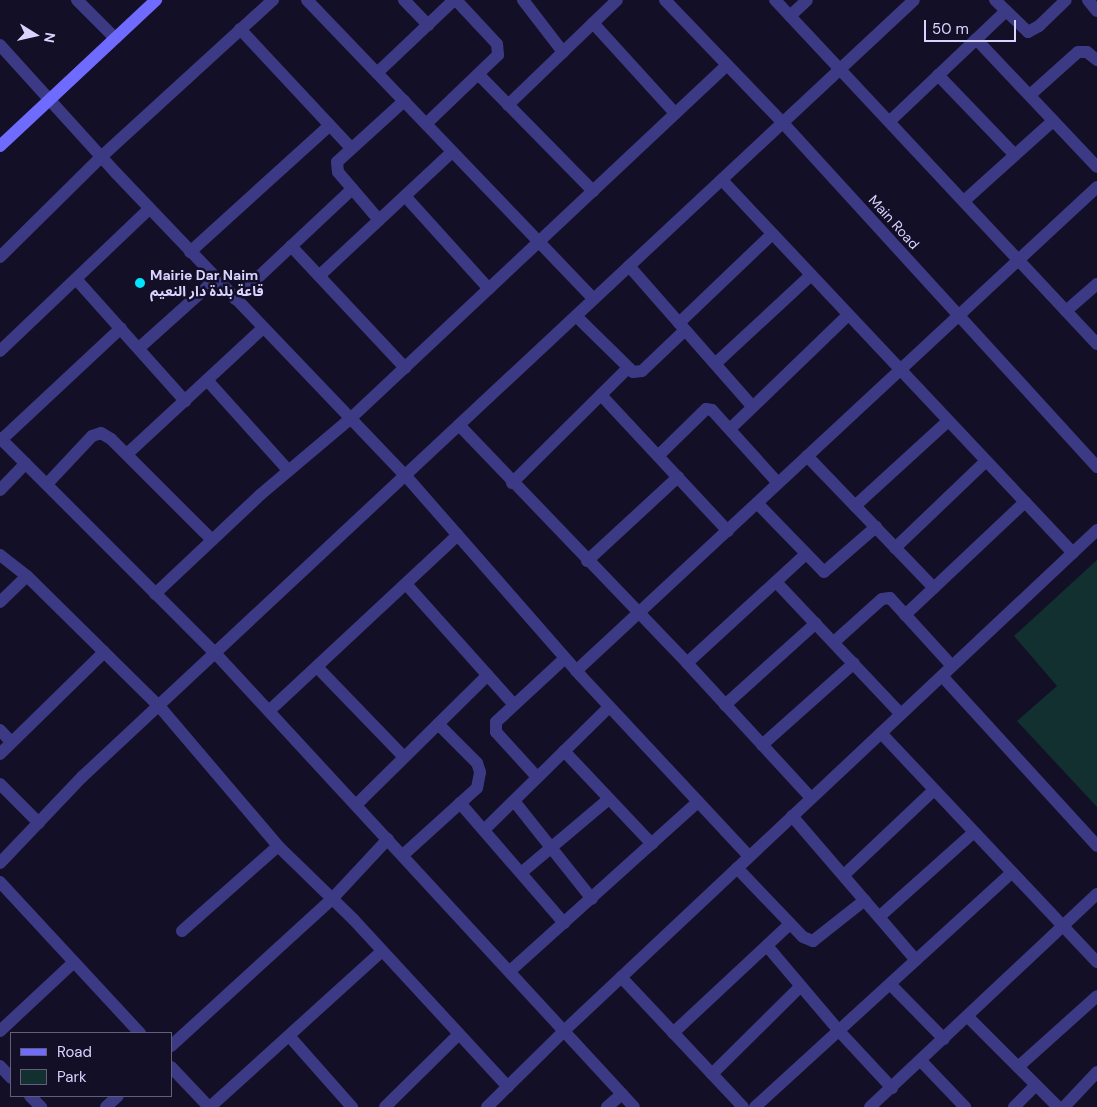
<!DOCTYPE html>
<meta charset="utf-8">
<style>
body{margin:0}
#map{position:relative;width:1097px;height:1107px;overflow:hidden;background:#130f26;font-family:"DM Sans","Noto Sans Arabic",sans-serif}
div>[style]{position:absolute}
.green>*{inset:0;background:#12302f}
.street>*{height:12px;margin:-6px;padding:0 6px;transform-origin:6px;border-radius:6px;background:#3d3a85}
.secondary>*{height:12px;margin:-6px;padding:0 6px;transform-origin:6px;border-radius:6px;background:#6f6bff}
.dots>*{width:14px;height:14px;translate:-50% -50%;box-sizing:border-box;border:2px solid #130f26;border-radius:50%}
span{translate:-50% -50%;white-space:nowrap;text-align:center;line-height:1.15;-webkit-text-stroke:5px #130f26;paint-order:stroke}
.street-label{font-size:14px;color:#d9d4ff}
.poi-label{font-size:14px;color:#d9d4ff;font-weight:700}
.left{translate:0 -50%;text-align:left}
.legend{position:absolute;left:10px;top:1032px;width:162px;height:65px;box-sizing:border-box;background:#130f26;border:1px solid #625e7d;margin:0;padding:6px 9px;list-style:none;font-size:15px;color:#d9d4ff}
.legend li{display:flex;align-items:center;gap:10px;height:25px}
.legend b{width:25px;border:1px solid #625e7d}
.north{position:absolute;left:10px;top:10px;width:50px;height:50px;-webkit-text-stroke:4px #130f26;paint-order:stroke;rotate:100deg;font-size:14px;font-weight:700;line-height:20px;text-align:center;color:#d9d4ff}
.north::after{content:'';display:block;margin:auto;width:18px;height:22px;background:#d9d4ff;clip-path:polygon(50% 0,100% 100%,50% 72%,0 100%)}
.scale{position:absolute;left:924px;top:20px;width:92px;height:22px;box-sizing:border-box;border:2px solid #d9d4ff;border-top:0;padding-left:6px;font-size:15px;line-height:18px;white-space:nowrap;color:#d9d4ff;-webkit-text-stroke:4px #130f26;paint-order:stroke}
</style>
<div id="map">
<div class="green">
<div style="clip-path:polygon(1097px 560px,1097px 807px,1017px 721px,1057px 686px,1014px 636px)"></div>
</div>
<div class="street">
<div style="left:77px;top:0;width:54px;rotate:45deg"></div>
<div style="left:307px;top:0;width:414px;rotate:46.2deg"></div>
<div style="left:404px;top:0;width:35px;rotate:46deg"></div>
<div style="left:523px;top:0;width:66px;rotate:52.4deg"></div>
<div style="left:665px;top:0;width:170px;rotate:46.2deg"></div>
<div style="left:783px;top:123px;width:466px;rotate:47.6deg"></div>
<div style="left:775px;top:0;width:471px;rotate:46.9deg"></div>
<div style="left:995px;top:0;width:46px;rotate:44.1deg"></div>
<div style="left:1028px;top:32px;width:13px;rotate:-29deg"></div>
<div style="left:1039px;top:26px;width:37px;rotate:-44deg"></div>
<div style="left:1088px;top:0;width:14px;rotate:51deg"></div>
<div style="left:790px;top:16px;width:23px;rotate:-43deg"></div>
<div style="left:593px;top:23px;width:122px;rotate:47.7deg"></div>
<div style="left:240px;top:29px;width:163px;rotate:47deg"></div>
<div style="left:976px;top:39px;width:176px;rotate:46.6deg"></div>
<div style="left:0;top:45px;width:173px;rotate:47.8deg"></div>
<div style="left:116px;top:173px;width:418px;rotate:46.3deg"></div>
<div style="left:405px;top:475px;width:266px;rotate:48.8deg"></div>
<div style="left:580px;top:675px;width:248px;rotate:47deg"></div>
<div style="left:377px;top:73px;width:106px;rotate:-43.5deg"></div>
<div style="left:479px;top:75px;width:163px;rotate:45.5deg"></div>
<div style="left:938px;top:75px;width:111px;rotate:46.1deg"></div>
<div style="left:1030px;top:95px;width:64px;rotate:-41.9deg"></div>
<div style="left:1078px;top:52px;width:9px"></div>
<div style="left:1087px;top:52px;width:13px;rotate:39deg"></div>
<div style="left:508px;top:105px;width:151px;rotate:-43.9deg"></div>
<div style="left:890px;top:121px;width:160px;rotate:-43.5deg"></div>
<div style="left:426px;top:124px;width:100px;rotate:-43.8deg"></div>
<div style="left:498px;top:55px;width:11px;rotate:-95deg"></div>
<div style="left:497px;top:44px;width:60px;rotate:-133deg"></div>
<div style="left:722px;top:180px;width:512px;rotate:46.74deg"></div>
<div style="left:405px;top:196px;width:125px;rotate:47.9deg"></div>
<div style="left:964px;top:201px;width:120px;rotate:-42deg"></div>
<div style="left:379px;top:220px;width:63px;rotate:-130.5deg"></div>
<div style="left:338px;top:172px;width:10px;rotate:-96deg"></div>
<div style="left:337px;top:162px;width:91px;rotate:-42.3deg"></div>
<div style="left:291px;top:246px;width:167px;rotate:46.9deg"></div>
<div style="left:190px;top:252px;width:188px;rotate:-42.2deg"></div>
<div style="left:0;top:257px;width:142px;rotate:-44.7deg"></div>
<div style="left:101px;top:157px;width:233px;rotate:-42.4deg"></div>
<div style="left:629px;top:266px;width:186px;rotate:48.7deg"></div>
<div style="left:319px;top:276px;width:182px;rotate:-43deg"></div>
<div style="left:76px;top:279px;width:164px;rotate:48.2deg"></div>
<div style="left:235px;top:299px;width:161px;rotate:-43.2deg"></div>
<div style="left:1066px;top:311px;width:41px;rotate:-41.1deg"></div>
<div style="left:576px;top:316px;width:80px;rotate:44.5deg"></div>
<div style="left:633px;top:372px;width:9px;rotate:-6deg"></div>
<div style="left:642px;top:371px;width:59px;rotate:-43.6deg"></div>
<div style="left:679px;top:323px;width:129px;rotate:-43.7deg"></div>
<div style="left:139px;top:348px;width:103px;rotate:-41.9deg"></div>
<div style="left:0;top:351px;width:206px;rotate:-43.6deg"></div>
<div style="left:715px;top:364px;width:131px;rotate:-42.8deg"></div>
<div style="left:207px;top:380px;width:122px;rotate:48deg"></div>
<div style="left:601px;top:395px;width:186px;rotate:47deg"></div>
<div style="left:459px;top:425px;width:330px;rotate:46.2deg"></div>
<div style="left:687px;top:663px;width:183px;rotate:47.4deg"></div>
<div style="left:730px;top:429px;width:164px;rotate:-44deg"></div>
<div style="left:0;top:438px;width:305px;rotate:45deg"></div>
<div style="left:216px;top:654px;width:616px;rotate:47.3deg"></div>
<div style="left:1px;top:440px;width:164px;rotate:-43deg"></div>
<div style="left:127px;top:454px;width:185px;rotate:-42.8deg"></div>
<div style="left:658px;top:456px;width:67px;rotate:-44.4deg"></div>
<div style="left:706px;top:409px;width:6px;rotate:9deg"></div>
<div style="left:712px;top:410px;width:98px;rotate:47.9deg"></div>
<div style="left:807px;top:456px;width:183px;rotate:46.1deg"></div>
<div style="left:512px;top:483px;width:163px;rotate:-44.8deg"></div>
<div style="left:47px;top:484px;width:66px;rotate:-46.8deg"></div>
<div style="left:92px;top:436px;width:9px;rotate:-18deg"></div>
<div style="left:101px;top:433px;width:12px;rotate:31deg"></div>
<div style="left:111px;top:439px;width:143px;rotate:45deg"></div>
<div style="left:0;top:490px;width:37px;rotate:-46deg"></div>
<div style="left:757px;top:503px;width:96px;rotate:45.8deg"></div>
<div style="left:824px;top:572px;width:69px;rotate:-40.9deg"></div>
<div style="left:855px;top:506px;width:126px;rotate:-42.4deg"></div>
<div style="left:895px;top:548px;width:126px;rotate:-43.7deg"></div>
<div style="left:0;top:555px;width:34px;rotate:38deg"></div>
<div style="left:27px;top:576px;width:185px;rotate:44.6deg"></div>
<div style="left:159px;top:706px;width:184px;rotate:49.6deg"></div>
<div style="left:278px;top:846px;width:106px;rotate:44.2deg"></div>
<div style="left:354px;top:920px;width:227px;rotate:47.3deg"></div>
<div style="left:587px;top:561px;width:124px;rotate:-42.7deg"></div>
<div style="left:777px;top:583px;width:180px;rotate:46.6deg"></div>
<div style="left:406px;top:584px;width:162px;rotate:48.2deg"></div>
<div style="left:155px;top:594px;width:144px;rotate:-43.3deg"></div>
<div style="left:260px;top:495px;width:118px;rotate:-40.2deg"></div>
<div style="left:350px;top:419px;width:517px;rotate:-43.2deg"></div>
<div style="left:0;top:602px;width:37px;rotate:-44deg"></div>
<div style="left:905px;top:615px;width:165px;rotate:-43.3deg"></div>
<div style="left:834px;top:642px;width:64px;rotate:-41.9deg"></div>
<div style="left:882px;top:599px;width:8px;rotate:-7deg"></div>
<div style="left:890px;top:598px;width:92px;rotate:47.6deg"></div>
<div style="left:687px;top:663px;width:160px;rotate:-42.5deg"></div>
<div style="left:317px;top:667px;width:125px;rotate:46deg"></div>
<div style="left:576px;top:671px;width:711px;rotate:-42.89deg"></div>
<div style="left:942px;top:676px;width:230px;rotate:47.6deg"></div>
<div style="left:725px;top:705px;width:122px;rotate:-42deg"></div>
<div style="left:269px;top:711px;width:258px;rotate:-43deg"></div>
<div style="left:0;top:730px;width:16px;rotate:47deg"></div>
<div style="left:881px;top:733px;width:315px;rotate:46.7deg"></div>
<div style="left:762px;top:745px;width:123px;rotate:-41.7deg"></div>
<div style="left:564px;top:751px;width:128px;rotate:46.6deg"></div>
<div style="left:0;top:754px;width:146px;rotate:-44.4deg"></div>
<div style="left:537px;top:777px;width:61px;rotate:-132.3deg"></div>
<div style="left:496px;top:732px;width:10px;rotate:-90deg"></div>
<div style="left:496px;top:722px;width:94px;rotate:-42.8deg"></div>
<div style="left:0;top:784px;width:55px;rotate:45deg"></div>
<div style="left:514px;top:801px;width:125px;rotate:51.5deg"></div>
<div style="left:460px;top:803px;width:159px;rotate:49.1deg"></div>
<div style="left:356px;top:805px;width:185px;rotate:-44.6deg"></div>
<div style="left:792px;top:816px;width:190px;rotate:49.3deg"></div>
<div style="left:484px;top:830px;width:175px;rotate:-44.5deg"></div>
<div style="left:403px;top:855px;width:100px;rotate:-42.2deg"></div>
<div style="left:477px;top:788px;width:16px;rotate:-79deg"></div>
<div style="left:480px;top:772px;width:9px;rotate:-108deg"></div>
<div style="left:477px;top:763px;width:55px;rotate:-135deg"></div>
<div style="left:0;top:863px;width:119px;rotate:-46.4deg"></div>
<div style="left:82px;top:777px;width:1138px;rotate:-43.04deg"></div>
<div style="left:737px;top:868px;width:95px;rotate:46.3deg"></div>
<div style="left:803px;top:937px;width:11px;rotate:22deg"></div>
<div style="left:813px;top:941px;width:66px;rotate:-38.3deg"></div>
<div style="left:521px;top:873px;width:115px;rotate:-40.1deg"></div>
<div style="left:844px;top:875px;width:124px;rotate:-43.4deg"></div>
<div style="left:0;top:882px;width:206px;rotate:47.2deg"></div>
<div style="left:879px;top:917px;width:127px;rotate:-41.8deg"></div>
<div style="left:182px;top:931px;width:128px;rotate:-41.5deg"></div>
<div style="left:767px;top:946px;width:111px;rotate:49.7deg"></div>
<div style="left:839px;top:1031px;width:78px;rotate:47.1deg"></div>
<div style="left:510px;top:971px;width:253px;rotate:-42deg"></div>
<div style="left:621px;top:977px;width:178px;rotate:46.8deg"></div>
<div style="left:890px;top:984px;width:77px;rotate:45.5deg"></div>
<div style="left:968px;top:1017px;width:127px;rotate:45deg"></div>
<div style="left:0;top:1031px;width:101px;rotate:-43deg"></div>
<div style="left:673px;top:1033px;width:160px;rotate:-43deg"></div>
<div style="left:290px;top:1037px;width:94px;rotate:48.5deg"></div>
<div style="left:171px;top:1046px;width:218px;rotate:-42.4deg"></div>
<div style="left:332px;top:899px;width:82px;rotate:-47deg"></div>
<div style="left:921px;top:1061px;width:64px;rotate:46.3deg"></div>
<div style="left:0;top:1066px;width:16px;rotate:47deg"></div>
<div style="left:171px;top:1067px;width:55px;rotate:46.5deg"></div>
<div style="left:1018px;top:1067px;width:106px;rotate:-41.9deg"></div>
<div style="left:712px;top:1074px;width:125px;rotate:-44.7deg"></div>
<div style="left:30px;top:1096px;width:16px;rotate:45deg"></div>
<div style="left:106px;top:1107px;width:16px;rotate:-43deg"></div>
<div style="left:210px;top:1107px;width:231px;rotate:-42.2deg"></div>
<div style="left:385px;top:1107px;width:104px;rotate:-44.6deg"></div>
<div style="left:487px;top:1107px;width:110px;rotate:-44.6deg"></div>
<div style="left:565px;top:1030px;width:730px;rotate:-43.22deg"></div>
<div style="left:607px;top:1107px;width:20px;rotate:-41deg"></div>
<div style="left:755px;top:1107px;width:348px;rotate:-42.4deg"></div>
<div style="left:870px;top:1107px;width:311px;rotate:-43.2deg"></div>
<div style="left:1014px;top:1107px;width:31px;rotate:-45deg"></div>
<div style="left:1064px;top:1107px;width:48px;rotate:-46.7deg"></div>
</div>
<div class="secondary">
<div style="left:0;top:146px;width:214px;rotate:-43.1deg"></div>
</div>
<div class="dots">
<div style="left:140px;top:283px;background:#00e5ff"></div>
</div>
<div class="street-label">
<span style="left:894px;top:222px;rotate:48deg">Main Road</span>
</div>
<div class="poi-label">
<span class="left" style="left:150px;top:283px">Mairie Dar Naim<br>قاعة بلدة دار النعيم</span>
</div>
<ul class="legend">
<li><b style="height:6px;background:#6f6bff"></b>Road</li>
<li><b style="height:14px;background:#12302f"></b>Park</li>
</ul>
<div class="north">N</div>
<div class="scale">50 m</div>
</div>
